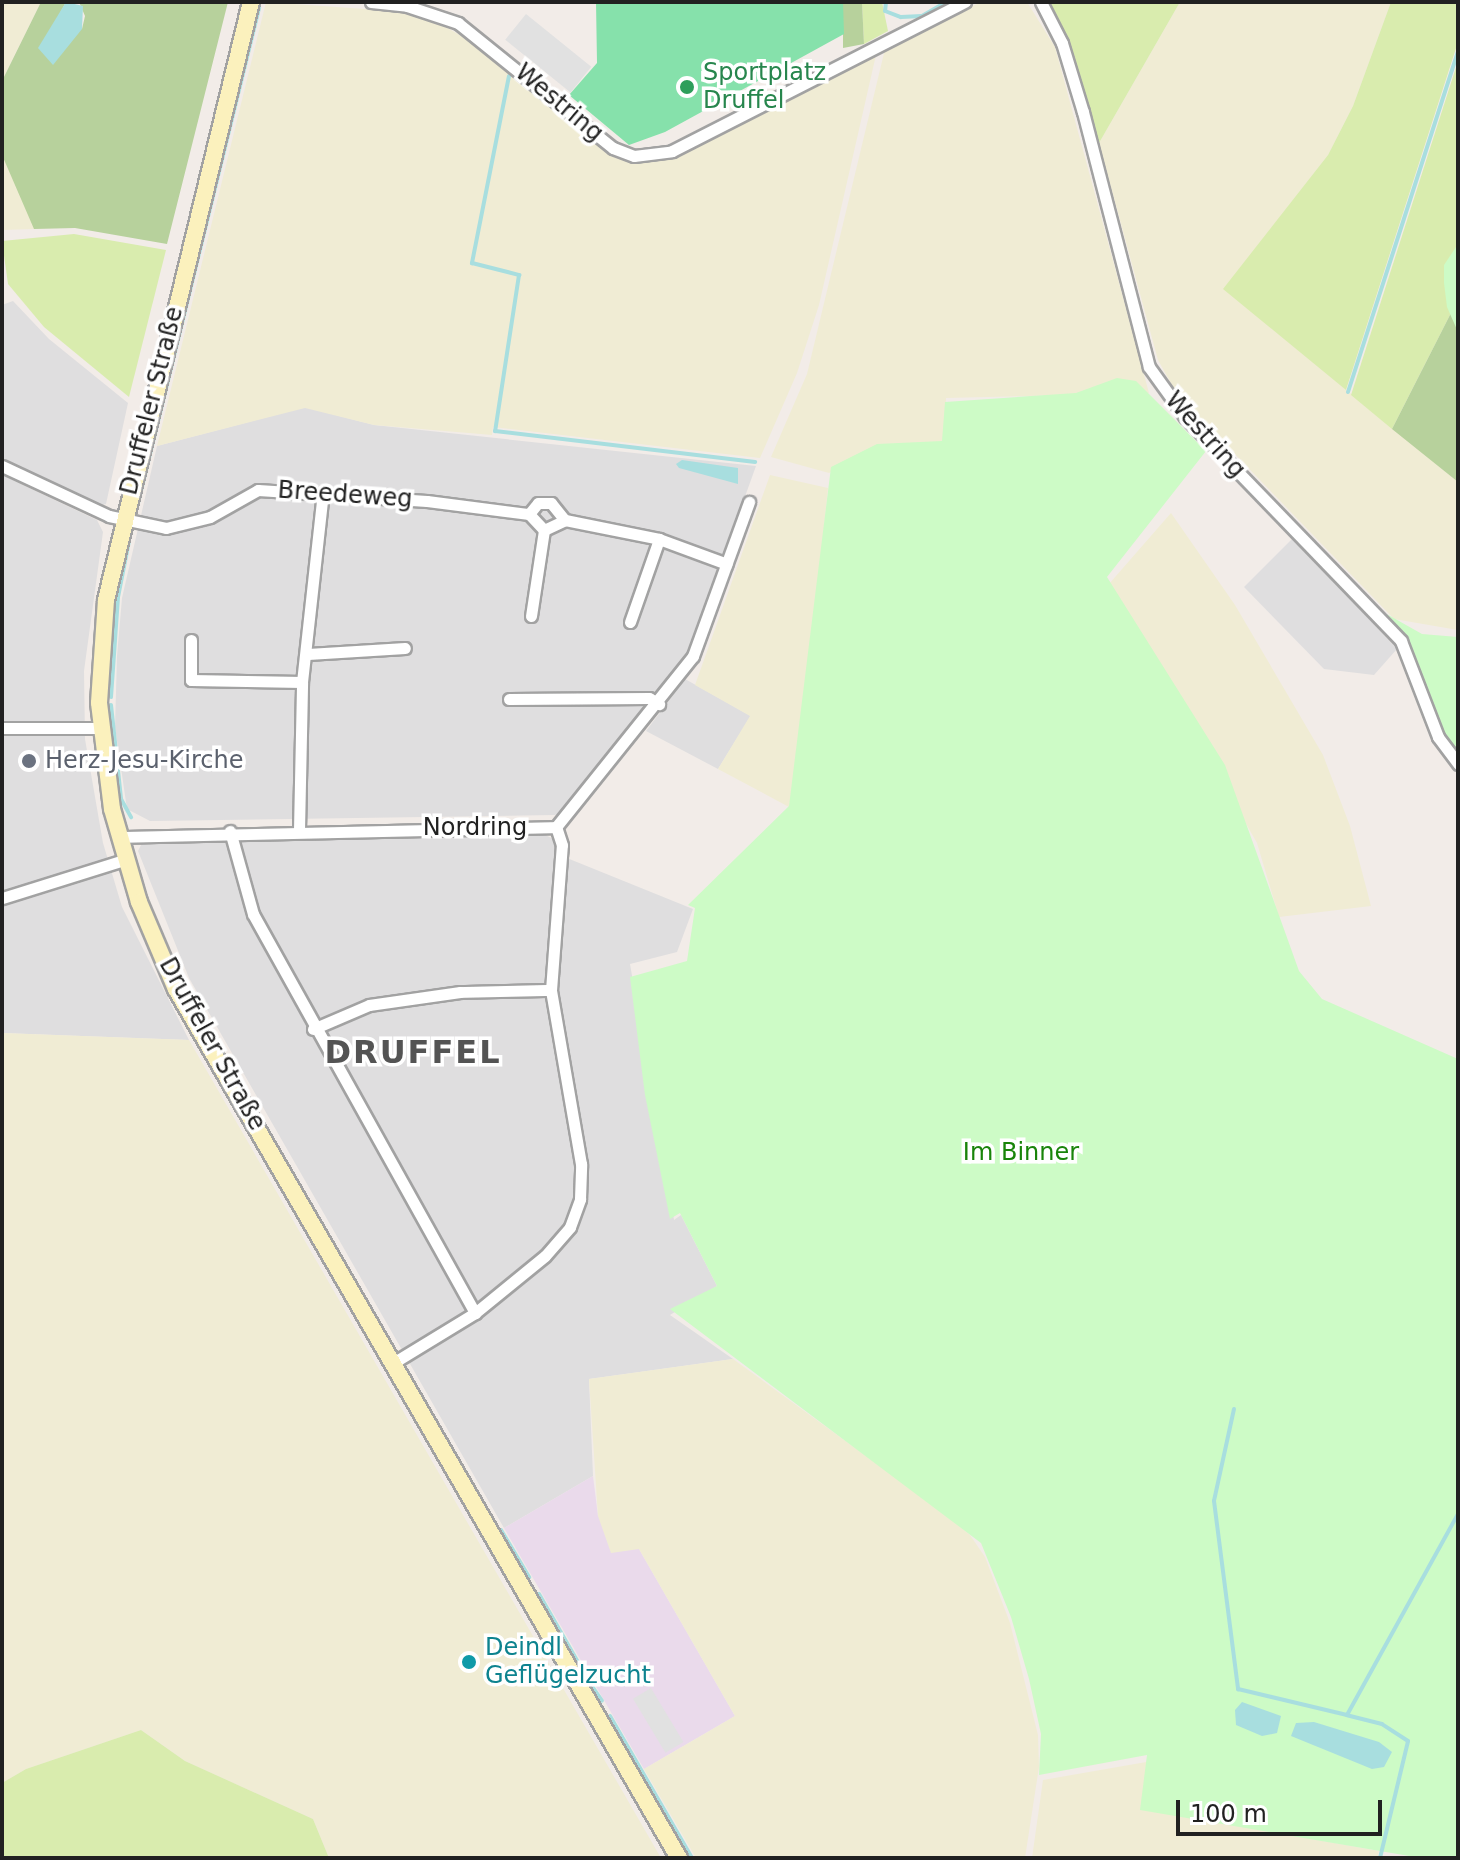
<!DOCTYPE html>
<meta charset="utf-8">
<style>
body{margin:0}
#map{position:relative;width:1460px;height:1860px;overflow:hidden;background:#f2ece8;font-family:"DejaVu Sans",sans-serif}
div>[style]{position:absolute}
.residential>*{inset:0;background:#dfdedf}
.industrial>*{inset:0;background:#eadaeb}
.farmland>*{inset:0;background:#f0ecd4}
.grass>*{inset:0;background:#d9ecae}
.forest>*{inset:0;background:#b7d19c}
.park>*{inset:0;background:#cdfbc6}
.pitch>*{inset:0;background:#86e1ab}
.parking>*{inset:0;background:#e1e1e1;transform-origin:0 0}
.water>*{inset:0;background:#a8dedf}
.stream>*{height:4px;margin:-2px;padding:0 2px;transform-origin:2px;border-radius:2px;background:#a8dedf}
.roads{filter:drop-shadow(2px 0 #a2a2a2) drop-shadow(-2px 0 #a2a2a2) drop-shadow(0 2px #a2a2a2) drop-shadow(0 -2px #a2a2a2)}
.street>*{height:11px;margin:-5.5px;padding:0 5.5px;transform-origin:5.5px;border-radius:5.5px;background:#fff}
.secondary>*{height:16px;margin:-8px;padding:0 8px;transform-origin:8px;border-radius:8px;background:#fbf1bd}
.dots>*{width:22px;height:22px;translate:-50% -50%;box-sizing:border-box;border:4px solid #fff;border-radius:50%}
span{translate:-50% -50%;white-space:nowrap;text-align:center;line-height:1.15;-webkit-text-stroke:7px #fff;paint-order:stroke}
.leisure-label{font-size:24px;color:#27864d}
.left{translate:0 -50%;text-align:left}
.street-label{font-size:24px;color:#212121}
.worship-label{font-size:24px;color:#5b616d}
.park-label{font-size:24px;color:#19840a}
.culture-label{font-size:24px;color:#0d838f}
.district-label{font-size:32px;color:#545454;font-weight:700;letter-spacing:2px}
.frame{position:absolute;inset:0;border:4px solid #212121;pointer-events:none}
.scale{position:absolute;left:1176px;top:1800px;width:206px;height:36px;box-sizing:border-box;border:4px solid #212121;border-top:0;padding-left:10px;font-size:24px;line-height:28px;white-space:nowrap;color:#212121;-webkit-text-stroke:6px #fff;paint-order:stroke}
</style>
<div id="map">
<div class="residential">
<div style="clip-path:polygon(13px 301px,49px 339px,128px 403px,106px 504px,98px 506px,2px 460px,2px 305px)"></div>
<div style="clip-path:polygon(305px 407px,374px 425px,756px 466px,688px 655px,569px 808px,555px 815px,150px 821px,127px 809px,115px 727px,117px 656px,122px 598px,157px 446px)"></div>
<div style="clip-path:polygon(2px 475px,97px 520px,103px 532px,84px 671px,85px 739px,103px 843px,122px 907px,189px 1040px,2px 1033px)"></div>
<div style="clip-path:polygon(1293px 538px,1397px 649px,1374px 675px,1324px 669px,1244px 587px)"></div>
<div style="clip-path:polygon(685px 679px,751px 716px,718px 769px,646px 731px)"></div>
<div style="clip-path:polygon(542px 833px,553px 839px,557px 854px,693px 909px,677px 952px,630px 964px,674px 1220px,681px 1215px,717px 1286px,670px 1315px,733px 1359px,589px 1379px,593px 1476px,504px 1528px,189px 978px,138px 851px,143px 841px,221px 836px)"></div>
</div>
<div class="industrial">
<div style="clip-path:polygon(593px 1476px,598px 1516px,639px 1549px,735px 1716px,644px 1769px,504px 1528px)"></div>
</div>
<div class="farmland">
<div style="clip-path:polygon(2px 2px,41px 2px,2px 81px)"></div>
<div style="clip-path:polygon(266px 2px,407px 12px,434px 20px,470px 41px,611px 154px,634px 163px,676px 155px,876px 55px,819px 305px,797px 373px,760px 458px,493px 427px,492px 435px,374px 425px,305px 408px,157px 446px)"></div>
<div style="clip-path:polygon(981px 2px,1027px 2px,1055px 47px,1149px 393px,946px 398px,945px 441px,861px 453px,829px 473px,771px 457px,807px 374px,885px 49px)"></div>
<div style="clip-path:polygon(1180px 2px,1391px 2px,1353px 106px,1328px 155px,1224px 289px,1458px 482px,1458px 630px,1394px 619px,1177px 394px,1158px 360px,1099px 143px)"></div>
<div style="clip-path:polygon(2px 155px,33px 218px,34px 229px,2px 230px)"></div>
<div style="clip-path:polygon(770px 475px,828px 488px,805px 719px,789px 807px,718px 769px,750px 716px,695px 685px)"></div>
<div style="clip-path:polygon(1171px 513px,1235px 605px,1323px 755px,1350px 826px,1371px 906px,1279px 917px,1257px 843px,1109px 584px)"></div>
<div style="clip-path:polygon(2px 1033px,189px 1040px,661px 1858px,329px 1858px,313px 1819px,185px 1761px,141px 1730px,26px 1769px,2px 1783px)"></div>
<div style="clip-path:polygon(733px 1359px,932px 1504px,970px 1535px,985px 1557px,1010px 1623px,1038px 1735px,1039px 1767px,1025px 1858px,696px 1858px,644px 1769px,735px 1716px,639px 1549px,611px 1553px,598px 1516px,589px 1379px)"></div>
<div style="clip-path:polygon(1152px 1761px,1144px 1809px,1379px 1851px,1377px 1858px,1032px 1858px,1043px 1780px)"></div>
</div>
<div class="grass">
<div style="clip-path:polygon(862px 2px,882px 2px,888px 31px,864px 44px)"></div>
<div style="clip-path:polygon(1050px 2px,1180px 2px,1099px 143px,1068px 40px)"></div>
<div style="clip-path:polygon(1391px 2px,1458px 2px,1458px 42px,1346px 390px,1223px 289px,1328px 155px,1353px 106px)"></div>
<div style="clip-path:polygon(1458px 61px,1458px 249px,1452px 311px,1392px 429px,1351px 395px)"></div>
<div style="clip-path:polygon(74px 234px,166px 250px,129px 397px,44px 327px,8px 284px,2px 241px)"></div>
<div style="clip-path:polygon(141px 1730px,185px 1761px,313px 1819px,329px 1858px,2px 1858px,2px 1783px,26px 1769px)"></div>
</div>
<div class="forest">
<div style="clip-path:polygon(41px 2px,66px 2px,54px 24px,82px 29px,85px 16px,79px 2px,228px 2px,167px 244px,75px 228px,34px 229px,2px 155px,2px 81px)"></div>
<div style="clip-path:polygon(843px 2px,862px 2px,864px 44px,843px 48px)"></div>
<div style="clip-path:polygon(1458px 249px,1458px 482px,1392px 429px,1452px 311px)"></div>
</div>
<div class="park">
<div style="clip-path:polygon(1458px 244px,1458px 332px,1447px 307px,1444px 283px,1444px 265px)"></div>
<div style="clip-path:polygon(1117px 378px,1136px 381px,1206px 451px,1107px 577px,1225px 765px,1299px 971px,1322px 999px,1458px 1059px,1458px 1858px,1421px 1858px,1140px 1810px,1147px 1755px,1039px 1775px,1041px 1734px,1029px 1679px,1011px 1617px,981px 1543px,670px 1309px,717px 1286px,680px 1213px,670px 1219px,645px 1095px,630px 977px,687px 961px,695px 908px,688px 905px,789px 806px,831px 467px,877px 444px,942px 441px,945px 402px,1076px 393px)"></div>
<div style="clip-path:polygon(1383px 612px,1422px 634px,1458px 637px,1458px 758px,1442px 733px,1403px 640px)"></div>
</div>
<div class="pitch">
<div style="clip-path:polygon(596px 2px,843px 2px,844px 34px,665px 132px,629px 145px,569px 95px,597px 63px)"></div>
</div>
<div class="parking">
<div style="left:526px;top:14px;width:84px;height:33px;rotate:39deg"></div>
<div style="left:651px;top:1688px;width:63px;height:21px;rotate:59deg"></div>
</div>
<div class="water">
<div style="clip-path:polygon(66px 2px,83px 6px,82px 29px,53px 65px,38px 48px)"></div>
<div style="clip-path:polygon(682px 460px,738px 468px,738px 484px,679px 468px,676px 464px)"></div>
<div style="clip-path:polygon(1242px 1702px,1281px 1716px,1277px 1733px,1262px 1736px,1236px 1725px,1235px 1710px)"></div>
<div style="clip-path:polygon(1314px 1722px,1379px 1742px,1392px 1752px,1384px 1767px,1372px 1769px,1291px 1736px,1296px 1723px)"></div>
</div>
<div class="stream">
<div style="left:886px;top:2px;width:9px;rotate:96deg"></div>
<div style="left:885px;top:11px;width:17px;rotate:21deg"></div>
<div style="left:901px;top:17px;width:21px;rotate:-3deg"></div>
<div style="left:922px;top:16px;width:28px;rotate:-30deg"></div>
<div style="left:509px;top:76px;width:191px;rotate:101.2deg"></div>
<div style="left:472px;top:263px;width:49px;rotate:14.3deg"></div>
<div style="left:519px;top:275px;width:158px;rotate:98.7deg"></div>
<div style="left:495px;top:431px;width:262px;rotate:6.8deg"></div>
<div style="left:1348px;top:392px;width:358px;rotate:-72.1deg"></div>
<div style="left:138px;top:503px;width:510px;rotate:-76.26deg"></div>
<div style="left:111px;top:697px;width:100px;rotate:-86deg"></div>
<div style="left:118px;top:597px;width:57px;rotate:-78.9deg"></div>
<div style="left:111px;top:705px;width:95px;rotate:83.9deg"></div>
<div style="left:121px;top:799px;width:21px;rotate:61deg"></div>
<div style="left:1234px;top:1409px;width:94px;rotate:102.3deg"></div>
<div style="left:1214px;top:1501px;width:190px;rotate:82.7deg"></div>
<div style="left:1238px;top:1689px;width:112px;rotate:13.4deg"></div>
<div style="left:501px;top:1530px;width:55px;rotate:59.2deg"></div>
<div style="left:539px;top:1594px;width:81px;rotate:60.3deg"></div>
<div style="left:591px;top:1685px;width:19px;rotate:55deg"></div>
<div style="left:610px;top:1716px;width:164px;rotate:60deg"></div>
<div style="left:1380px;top:1858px;width:120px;rotate:-76.5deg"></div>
<div style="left:1408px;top:1741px;width:31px;rotate:-147deg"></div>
<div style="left:1382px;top:1724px;width:36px;rotate:-166deg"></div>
<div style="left:1347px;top:1715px;width:230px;rotate:-61.1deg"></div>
</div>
<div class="roads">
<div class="street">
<div style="left:371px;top:2px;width:36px;rotate:6deg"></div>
<div style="left:407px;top:6px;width:54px;rotate:18.4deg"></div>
<div style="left:458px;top:23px;width:199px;rotate:38.9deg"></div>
<div style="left:613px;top:148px;width:22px;rotate:21deg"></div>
<div style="left:634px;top:156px;width:38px;rotate:-7deg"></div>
<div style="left:672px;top:151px;width:329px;rotate:-27deg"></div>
<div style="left:1041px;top:2px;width:46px;rotate:62.9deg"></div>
<div style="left:1062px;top:43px;width:72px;rotate:73.1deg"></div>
<div style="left:1083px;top:112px;width:263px;rotate:75.5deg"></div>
<div style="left:1149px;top:367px;width:62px;rotate:54.2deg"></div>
<div style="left:1185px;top:417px;width:311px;rotate:46deg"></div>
<div style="left:1401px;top:641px;width:103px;rotate:68.9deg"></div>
<div style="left:1438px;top:737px;width:34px;rotate:53deg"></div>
<div style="left:2px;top:466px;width:118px;rotate:25deg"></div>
<div style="left:109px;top:516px;width:58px;rotate:11.9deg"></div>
<div style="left:166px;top:528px;width:45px;rotate:-14deg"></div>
<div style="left:210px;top:517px;width:55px;rotate:-29.4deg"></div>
<div style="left:258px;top:490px;width:169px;rotate:3.7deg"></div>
<div style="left:427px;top:501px;width:103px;rotate:7.3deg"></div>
<div style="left:529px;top:514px;width:14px;rotate:-51deg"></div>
<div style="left:538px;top:503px;width:13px"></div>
<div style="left:551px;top:503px;width:22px;rotate:51deg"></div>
<div style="left:529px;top:514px;width:22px;rotate:47deg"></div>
<div style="left:544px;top:530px;width:23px;rotate:-25deg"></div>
<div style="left:565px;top:520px;width:96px;rotate:11.4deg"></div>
<div style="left:659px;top:539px;width:72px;rotate:20.2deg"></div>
<div style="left:531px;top:616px;width:87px;rotate:-81.4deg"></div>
<div style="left:630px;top:622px;width:88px;rotate:-70.7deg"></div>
<div style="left:191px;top:640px;width:40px;rotate:90deg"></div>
<div style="left:191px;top:680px;width:111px;rotate:1deg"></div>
<div style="left:308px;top:654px;width:97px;rotate:-3.5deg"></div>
<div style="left:509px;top:699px;width:140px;rotate:-0.4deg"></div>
<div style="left:649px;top:698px;width:12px;rotate:31deg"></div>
<div style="left:2px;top:728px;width:98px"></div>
<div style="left:556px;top:827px;width:219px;rotate:-51.3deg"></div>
<div style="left:693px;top:656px;width:164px;rotate:-70deg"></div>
<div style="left:299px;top:830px;width:148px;rotate:-88.8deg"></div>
<div style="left:302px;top:682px;width:191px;rotate:-83.7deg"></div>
<div style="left:230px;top:831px;width:86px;rotate:74.5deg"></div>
<div style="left:253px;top:914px;width:457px;rotate:60.9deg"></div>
<div style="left:119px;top:837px;width:437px;rotate:-1.3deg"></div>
<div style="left:2px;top:898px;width:128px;rotate:-17.3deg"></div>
<div style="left:313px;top:1029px;width:61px;rotate:-23.2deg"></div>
<div style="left:369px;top:1005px;width:92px;rotate:-8.1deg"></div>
<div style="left:460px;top:992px;width:91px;rotate:-1.3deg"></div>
<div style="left:393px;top:1363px;width:96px;rotate:-31.4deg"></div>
<div style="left:475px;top:1313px;width:90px;rotate:-39.2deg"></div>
<div style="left:545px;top:1256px;width:38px;rotate:-49deg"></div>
<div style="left:570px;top:1227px;width:30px;rotate:-70deg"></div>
<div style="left:580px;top:1199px;width:35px;rotate:-88deg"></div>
<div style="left:581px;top:1164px;width:177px;rotate:-99.8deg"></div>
<div style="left:551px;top:990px;width:145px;rotate:-85.7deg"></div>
<div style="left:562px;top:845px;width:19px;rotate:-108deg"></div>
</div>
<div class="secondary">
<div style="left:251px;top:2px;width:615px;rotate:103.63deg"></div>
<div style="left:106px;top:600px;width:103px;rotate:93.9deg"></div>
<div style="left:99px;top:703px;width:107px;rotate:83deg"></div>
<div style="left:112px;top:809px;width:97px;rotate:73.8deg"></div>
<div style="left:139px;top:902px;width:95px;rotate:67deg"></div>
<div style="left:176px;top:989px;width:1004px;rotate:59.94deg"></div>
</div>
</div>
<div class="dots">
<div style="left:687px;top:87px;background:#2e9e5b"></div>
<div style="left:29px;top:761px;background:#6b7280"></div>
<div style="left:469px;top:1662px;background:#0f9aa8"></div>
</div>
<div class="leisure-label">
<span class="left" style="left:703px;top:87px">Sportplatz<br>Druffel</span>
</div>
<div class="street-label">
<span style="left:559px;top:103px;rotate:40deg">Westring</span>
<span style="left:152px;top:401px;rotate:-76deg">Druffeler Straße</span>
<span style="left:1205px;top:435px;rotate:48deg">Westring</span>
<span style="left:345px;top:495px;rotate:4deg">Breedeweg</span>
<span style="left:475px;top:828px">Nordring</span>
<span style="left:212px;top:1044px;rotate:61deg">Druffeler Straße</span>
</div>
<div class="worship-label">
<span class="left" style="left:45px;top:761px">Herz-Jesu-Kirche</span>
</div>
<div class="park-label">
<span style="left:1021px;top:1153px">Im Binner</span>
</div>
<div class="culture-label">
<span class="left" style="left:485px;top:1662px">Deindl<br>Geflügelzucht</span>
</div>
<div class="district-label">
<span style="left:413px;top:1052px">DRUFFEL</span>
</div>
<div class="frame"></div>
<div class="scale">100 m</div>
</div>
